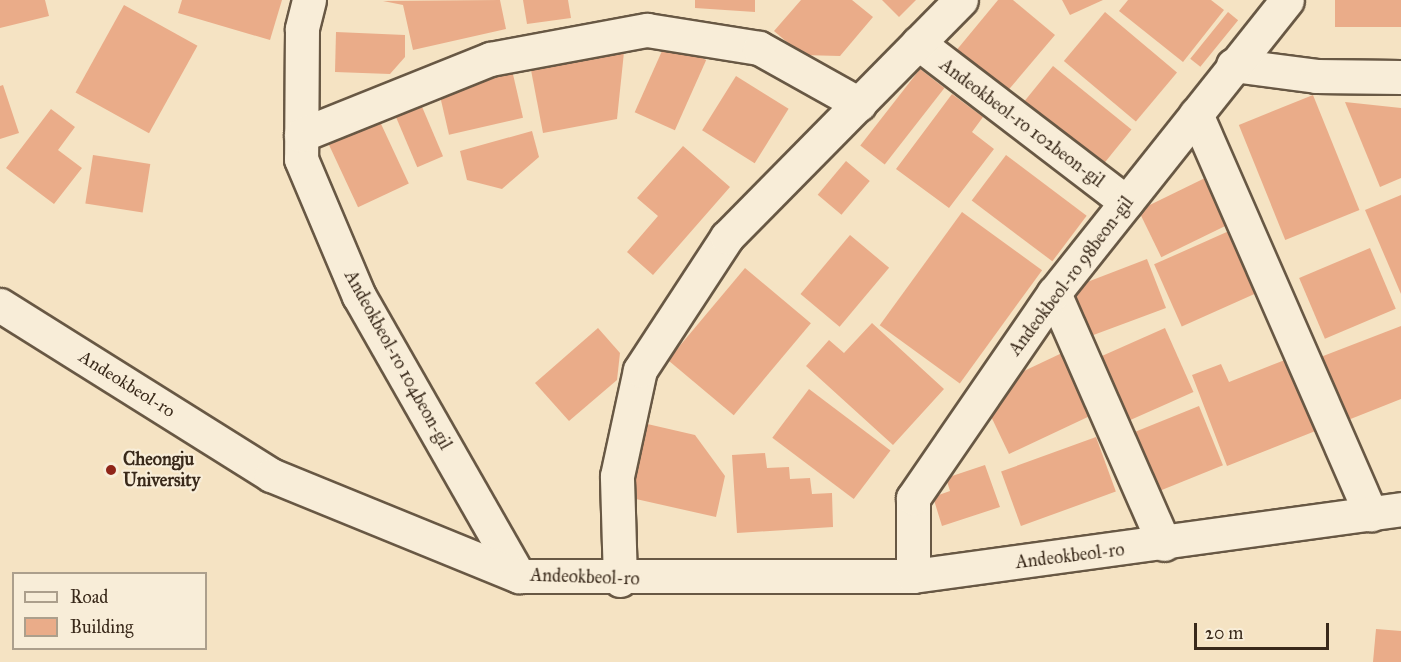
<!DOCTYPE html>
<style>
body{margin:0}
#map{position:relative;width:1401px;height:662px;overflow:hidden;background:#f5e3c3;font-family:"IM FELL Great Primer",serif}
div>[style]{position:absolute}
.building>*{inset:0;background:#eaac89;transform-origin:0 0}
.roads{filter:drop-shadow(2px 0 #685844) drop-shadow(-2px 0 #685844) drop-shadow(0 2px #685844) drop-shadow(0 -2px #685844)}
.minor>*{height:33px;margin:-16.5px;padding:0 16.5px;transform-origin:16.5px;border-radius:16.5px;background:#f8edd8}
.dots>*{width:16px;height:16px;translate:-50% -50%;box-sizing:border-box;border:3px solid #f8edd8;border-radius:50%}
span{translate:-50% -50%;white-space:nowrap;text-align:center;line-height:1.15;-webkit-text-stroke:4.5px #f8edd8;paint-order:stroke}
.street-label{font-size:18px;color:#39291a}
.poi-label{font-size:18px;color:#39291a;font-weight:700}
.left{translate:0 -50%;text-align:left}
.legend{position:absolute;left:12px;top:572px;width:195px;height:78px;box-sizing:border-box;background:#f8edd8;border:2px solid #ac9f8c;margin:0;padding:8px 10px;list-style:none;font-size:18px;color:#39291a}
.legend li{display:flex;align-items:center;gap:12px;height:30px}
.legend b{width:30px;border:2px solid #ac9f8c}
.scale{position:absolute;left:1194px;top:623px;width:135px;height:27px;box-sizing:border-box;border:3px solid #39291a;border-top:0;padding-left:8px;font-size:18px;line-height:21px;white-space:nowrap;color:#39291a;-webkit-text-stroke:4px #f8edd8;paint-order:stroke}
</style>
<div id="map">
<div class="building">
<div style="clip-path:polygon(0 0,45px 0,49px 16px,0 28px)"></div>
<div style="clip-path:polygon(182px 0,282px 0,270px 40px,178px 13px)"></div>
<div style="clip-path:polygon(500px 0,506px 29px,413px 50px,403px 5px,383px 1px)"></div>
<div style="clip-path:polygon(523px 0,568px 0,571px 18px,527px 24px)"></div>
<div style="clip-path:polygon(695px 0,755px 0,755px 12px,695px 8px)"></div>
<div style="clip-path:polygon(801px 0,852px 0,873px 17px,840px 56px,802px 55px,774px 31px)"></div>
<div style="clip-path:polygon(882px 0,916px 0,899px 17px)"></div>
<div style="clip-path:polygon(998px 0,1013px 0,1055px 35px,1005px 94px,955px 52px)"></div>
<div style="clip-path:polygon(1062px 0,1103px 0,1070px 15px)"></div>
<div style="clip-path:polygon(1128px 0,1211px 0,1224px 10px,1183px 62px,1119px 11px)"></div>
<div style="left:1335px;top:0;width:66px;height:27px"></div>
<div style="left:124px;top:5px;width:84px;height:100px;rotate:29deg"></div>
<div style="left:1105px;top:12px;width:94px;height:64px;rotate:40deg"></div>
<div style="left:1228px;top:12px;width:13px;height:60px;rotate:39deg"></div>
<div style="clip-path:polygon(336px 32px,405px 35px,405px 57px,390px 74px,335px 72px)"></div>
<div style="left:666px;top:42px;width:44px;height:77px;rotate:24deg"></div>
<div style="clip-path:polygon(578px 48px,624px 52px,617px 119px,543px 133px,531px 70px)"></div>
<div style="left:1053px;top:66px;width:101px;height:55px;rotate:39deg"></div>
<div style="left:920px;top:69px;width:31px;height:97px;rotate:38deg"></div>
<div style="left:512px;top:70px;width:49px;height:76px;rotate:77deg"></div>
<div style="left:736px;top:76px;width:62px;height:64px;rotate:32deg"></div>
<div style="clip-path:polygon(3px 85px,19px 133px,0 139px,0 86px)"></div>
<div style="clip-path:polygon(952px 94px,983px 117px,972px 132px,994px 149px,949px 208px,896px 169px)"></div>
<div style="left:1313px;top:95px;width:124px;height:80px;rotate:68deg"></div>
<div style="left:420px;top:102px;width:59px;height:28px;rotate:67deg"></div>
<div style="clip-path:polygon(1345px 102px,1401px 108px,1401px 178px,1380px 187px)"></div>
<div style="clip-path:polygon(51px 109px,75px 127px,58px 150px,82px 168px,54px 204px,6px 168px)"></div>
<div style="left:375px;top:111px;width:80px;height:56px;rotate:65deg"></div>
<div style="clip-path:polygon(532px 131px,539px 157px,502px 189px,467px 180px,460px 151px)"></div>
<div style="clip-path:polygon(683px 146px,730px 187px,653px 275px,627px 252px,658px 216px,637px 198px)"></div>
<div style="left:93px;top:155px;width:58px;height:49px;rotate:9deg"></div>
<div style="left:1006px;top:155px;width:101px;height:57px;rotate:37deg"></div>
<div style="left:846px;top:161px;width:31px;height:44px;rotate:40deg"></div>
<div style="left:1205px;top:178px;width:52px;height:74px;rotate:64deg"></div>
<div style="clip-path:polygon(1401px 195px,1401px 294px,1365px 210px)"></div>
<div style="left:962px;top:212px;width:99px;height:140px;rotate:36deg"></div>
<div style="left:1229px;top:231px;width:68px;height:82px;rotate:66deg"></div>
<div style="left:850px;top:235px;width:51px;height:77px;rotate:40deg"></div>
<div style="left:1370px;top:248px;width:66px;height:77px;rotate:67deg"></div>
<div style="clip-path:polygon(1147px 259px,1166px 308px,1080px 340px,1069px 312px,1082px 284px)"></div>
<div style="left:745px;top:268px;width:86px;height:120px;rotate:40deg"></div>
<div style="clip-path:polygon(872px 323px,944px 389px,893px 445px,806px 366px,829px 340px,844px 353px)"></div>
<div style="clip-path:polygon(1401px 326px,1401px 399px,1343px 422px,1318px 358px)"></div>
<div style="clip-path:polygon(598px 328px,620px 353px,617px 380px,569px 421px,535px 383px)"></div>
<div style="left:1165px;top:328px;width:70px;height:74px;rotate:66deg"></div>
<div style="clip-path:polygon(1062px 353px,1092px 415px,1009px 454px,986px 406px,1009px 378px)"></div>
<div style="clip-path:polygon(1290px 358px,1318px 430px,1227px 466px,1192px 375px,1221px 364px,1229px 382px)"></div>
<div style="left:809px;top:389px;width:102px;height:61px;rotate:37deg"></div>
<div style="left:1199px;top:406px;width:64px;height:78px;rotate:68deg"></div>
<div style="clip-path:polygon(643px 423px,695px 435px,725px 476px,716px 517px,627px 497px)"></div>
<div style="left:1096px;top:437px;width:58px;height:101px;rotate:70deg"></div>
<div style="clip-path:polygon(765px 453px,767px 468px,789px 467px,790px 479px,810px 478px,812px 494px,832px 493px,833px 527px,737px 533px,732px 455px)"></div>
<div style="clip-path:polygon(985px 465px,1000px 507px,942px 526px,933px 497px,950px 491px,946px 478px)"></div>
<div style="clip-path:polygon(1376px 629px,1401px 631px,1401px 662px,1373px 662px)"></div>
</div>
<div class="roads">
<div class="minor">
<div style="left:309px;top:0;width:30px;rotate:104deg"></div>
<div style="left:302px;top:29px;width:130px;rotate:90.4deg"></div>
<div style="left:301px;top:159px;width:149px;rotate:67.1deg"></div>
<div style="left:359px;top:296px;width:322px;rotate:60.3deg"></div>
<div style="left:918px;top:43px;width:262px;rotate:37.4deg"></div>
<div style="left:1233px;top:65px;width:84px;rotate:7.5deg"></div>
<div style="left:1316px;top:76px;width:85px;rotate:0.7deg"></div>
<div style="left:1196px;top:114px;width:437px;rotate:66.4deg"></div>
<div style="left:301px;top:135px;width:204px;rotate:-21.9deg"></div>
<div style="left:490px;top:59px;width:160px;rotate:-10.5deg"></div>
<div style="left:647px;top:30px;width:113px;rotate:9.1deg"></div>
<div style="left:759px;top:48px;width:115px;rotate:29.2deg"></div>
<div style="left:1054px;top:293px;width:274px;rotate:66.3deg"></div>
<div style="left:0;top:305px;width:320px;rotate:32.1deg"></div>
<div style="left:271px;top:475px;width:268px;rotate:22.2deg"></div>
<div style="left:519px;top:576px;width:394px"></div>
<div style="left:913px;top:576px;width:493px;rotate:-7.8deg"></div>
<div style="left:913px;top:576px;width:78px;rotate:-90deg"></div>
<div style="left:913px;top:498px;width:249px;rotate:-55.5deg"></div>
<div style="left:1054px;top:293px;width:374px;rotate:-51.5deg"></div>
<div style="left:620px;top:580px;width:104px;rotate:-91.7deg"></div>
<div style="left:617px;top:476px;width:108px;rotate:-77.8deg"></div>
<div style="left:640px;top:370px;width:159px;rotate:-56.8deg"></div>
<div style="left:727px;top:237px;width:333px;rotate:-45.4deg"></div>
</div>
</div>
<div class="dots">
<div style="left:111px;top:470px;background:#8f2418"></div>
</div>
<div class="street-label">
<span style="left:1022px;top:123px;rotate:37deg">Andeokbeol-ro 102beon-gil</span>
<span style="left:1071px;top:276px;rotate:-53deg">Andeokbeol-ro 98beon-gil</span>
<span style="left:398px;top:360px;rotate:61deg">Andeokbeol-ro 104beon-gil</span>
<span style="left:127px;top:384px;rotate:32deg">Andeokbeol-ro</span>
<span style="left:1070px;top:556px;rotate:-7deg">Andeokbeol-ro</span>
<span style="left:585px;top:577px;rotate:2deg">Andeokbeol-ro</span>
</div>
<div class="poi-label">
<span class="left" style="left:123px;top:470px">Cheongju<br>University</span>
</div>
<ul class="legend">
<li><b style="height:8px;background:#f8edd8"></b>Road</li>
<li><b style="height:16px;background:#eaac89"></b>Building</li>
</ul>
<div class="scale">20 m</div>
</div>
